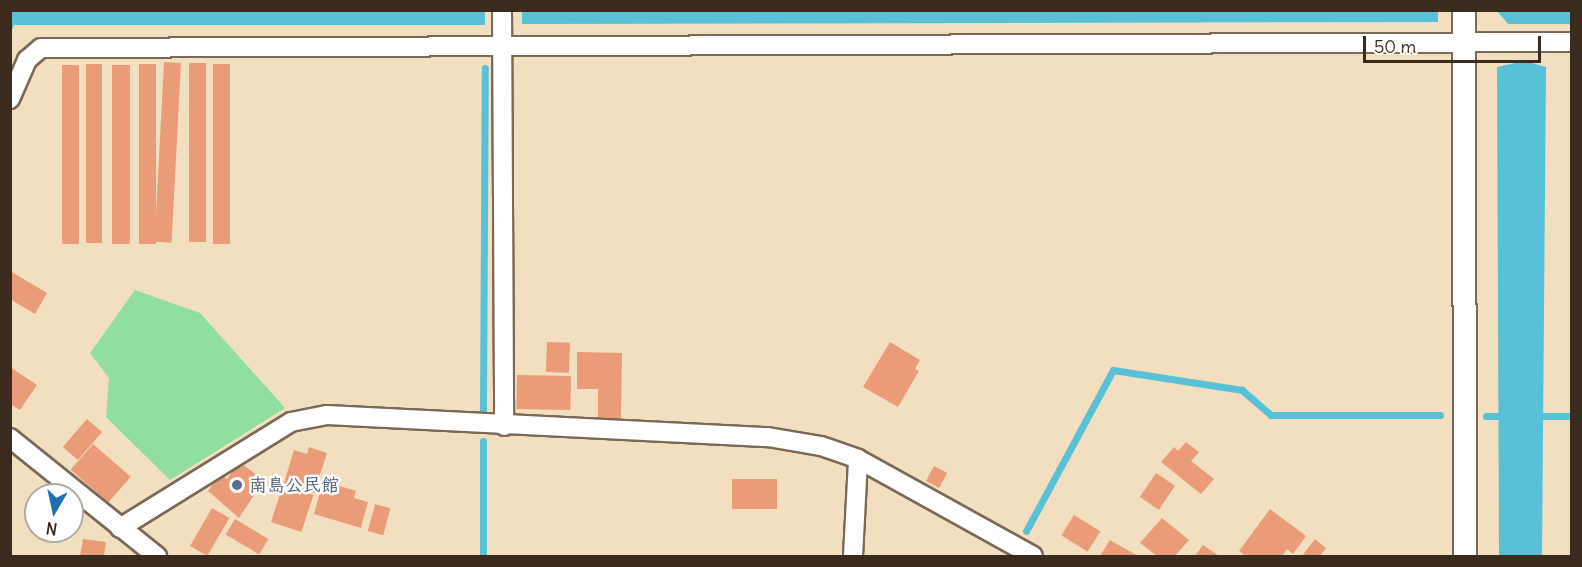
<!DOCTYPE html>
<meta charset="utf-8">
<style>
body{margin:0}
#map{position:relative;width:1582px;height:567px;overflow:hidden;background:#f1dfc0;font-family:Delius,"Klee One",sans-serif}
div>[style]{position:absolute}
.green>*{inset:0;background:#90df9e}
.water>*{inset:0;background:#59c1d7}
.stream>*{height:7px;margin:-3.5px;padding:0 3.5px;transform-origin:3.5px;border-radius:3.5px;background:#59c1d7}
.building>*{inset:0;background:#e99c77;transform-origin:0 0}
.roads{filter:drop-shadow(2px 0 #7b6957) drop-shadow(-2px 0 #7b6957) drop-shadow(0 2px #7b6957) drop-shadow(0 -2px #7b6957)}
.minor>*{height:18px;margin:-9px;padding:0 9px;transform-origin:9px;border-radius:9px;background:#fff}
.tertiary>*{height:22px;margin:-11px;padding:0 11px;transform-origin:11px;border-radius:11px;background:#fff}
.dots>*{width:16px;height:16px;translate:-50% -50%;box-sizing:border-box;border:3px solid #fff;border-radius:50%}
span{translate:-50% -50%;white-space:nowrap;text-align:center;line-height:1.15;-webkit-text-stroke:5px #fff;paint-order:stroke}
.service-label{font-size:18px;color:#4e5e75;font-weight:700}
.left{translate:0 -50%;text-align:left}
.frame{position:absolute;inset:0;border:12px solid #3b2a1e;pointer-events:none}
.north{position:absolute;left:24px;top:483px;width:60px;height:60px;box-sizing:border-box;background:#fff;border:2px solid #b1aaa5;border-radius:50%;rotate:189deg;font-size:16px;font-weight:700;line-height:24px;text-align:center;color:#3b2a1e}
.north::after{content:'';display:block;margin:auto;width:21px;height:27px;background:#1f6fb2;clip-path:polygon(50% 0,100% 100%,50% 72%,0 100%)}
.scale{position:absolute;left:1363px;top:36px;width:178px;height:27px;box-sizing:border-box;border:3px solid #3b2a1e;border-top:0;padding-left:8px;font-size:18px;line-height:21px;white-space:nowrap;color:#3b2a1e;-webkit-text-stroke:4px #fff;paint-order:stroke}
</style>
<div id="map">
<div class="green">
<div style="clip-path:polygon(135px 290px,200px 313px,285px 408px,170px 480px,106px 417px,109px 378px,90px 353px)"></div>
</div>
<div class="water">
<div style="clip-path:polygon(11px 10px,485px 10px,485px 25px,14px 25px,11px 33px)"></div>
<div style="clip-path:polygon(1438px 10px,1438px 22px,522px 24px,522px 10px)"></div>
<div style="clip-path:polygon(1497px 11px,1571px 11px,1571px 24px,1508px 24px)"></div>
<div style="clip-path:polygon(1525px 61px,1546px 67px,1542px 556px,1499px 556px,1497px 67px)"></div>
</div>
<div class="stream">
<div style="left:483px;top:410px;width:342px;rotate:-89.7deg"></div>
<div style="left:1486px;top:416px;width:12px"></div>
<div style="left:1543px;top:416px;width:29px"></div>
<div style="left:1026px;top:531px;width:183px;rotate:-61.6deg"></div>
<div style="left:1113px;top:370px;width:131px;rotate:8.8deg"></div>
<div style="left:1242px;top:390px;width:38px;rotate:41deg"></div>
<div style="left:1271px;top:415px;width:169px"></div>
<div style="left:483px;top:556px;width:115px;rotate:-90deg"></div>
</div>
<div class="building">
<div style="left:164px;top:62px;width:17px;height:180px;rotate:3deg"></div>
<div style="left:189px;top:63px;width:17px;height:179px"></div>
<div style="left:86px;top:64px;width:16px;height:179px"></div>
<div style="left:139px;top:64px;width:17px;height:180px"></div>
<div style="left:213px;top:64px;width:17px;height:180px"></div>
<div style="left:62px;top:65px;width:17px;height:179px"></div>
<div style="left:112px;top:65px;width:18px;height:179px"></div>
<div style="clip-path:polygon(10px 271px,47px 293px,35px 314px,10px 299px)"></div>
<div style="left:547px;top:342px;width:23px;height:30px;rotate:2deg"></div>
<div style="clip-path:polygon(890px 342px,920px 360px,915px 369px,919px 371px,898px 407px,863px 387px)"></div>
<div style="clip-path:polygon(577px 352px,622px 353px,621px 418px,598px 418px,598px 389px,577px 389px)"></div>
<div style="clip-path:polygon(10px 367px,37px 385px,20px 410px,10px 404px)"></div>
<div style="left:517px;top:375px;width:54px;height:34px;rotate:1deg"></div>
<div style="left:87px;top:419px;width:20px;height:37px;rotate:41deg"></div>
<div style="clip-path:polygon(1186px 442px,1199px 452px,1191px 461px,1214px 479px,1201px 494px,1161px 462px,1174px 447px,1178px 451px)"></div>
<div style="left:93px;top:444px;width:50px;height:34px;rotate:41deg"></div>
<div style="clip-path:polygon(309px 447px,327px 453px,314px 493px,284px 483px,294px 450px,307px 454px)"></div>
<div style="clip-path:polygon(239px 462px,264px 480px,239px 518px,208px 491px,220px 474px,227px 479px)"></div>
<div style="left:934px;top:466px;width:15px;height:17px;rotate:28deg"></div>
<div style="left:1156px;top:473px;width:23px;height:29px;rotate:34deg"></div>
<div style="left:732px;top:479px;width:45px;height:30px"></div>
<div style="clip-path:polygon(323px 481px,356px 491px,354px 498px,368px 502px,361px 528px,314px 514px)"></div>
<div style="left:283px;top:485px;width:32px;height:39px;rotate:18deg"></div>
<div style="left:375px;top:504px;width:16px;height:28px;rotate:15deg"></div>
<div style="left:212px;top:508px;width:20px;height:44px;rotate:30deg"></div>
<div style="clip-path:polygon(1270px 509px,1306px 536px,1293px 554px,1287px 549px,1282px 556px,1246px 556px,1239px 551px)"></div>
<div style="left:1074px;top:515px;width:31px;height:24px;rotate:32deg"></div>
<div style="clip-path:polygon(1162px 518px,1189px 540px,1175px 556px,1157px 556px,1140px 543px)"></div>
<div style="left:235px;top:519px;width:39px;height:18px;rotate:31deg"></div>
<div style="clip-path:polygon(83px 539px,106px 542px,104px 556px,80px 556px)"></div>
<div style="clip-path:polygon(1315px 539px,1326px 548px,1320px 556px,1302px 556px)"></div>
<div style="clip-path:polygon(1110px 540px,1138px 556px,1100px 556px)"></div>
<div style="clip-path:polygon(1203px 545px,1219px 556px,1195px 556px)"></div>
</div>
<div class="roads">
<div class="minor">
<div style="left:502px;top:10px;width:416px;rotate:89.7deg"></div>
<div style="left:10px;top:99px;width:43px;rotate:-66.4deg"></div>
<div style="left:27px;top:60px;width:18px;rotate:-41deg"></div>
<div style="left:41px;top:48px;width:1531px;rotate:-0.22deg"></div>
<div style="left:10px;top:438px;width:189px;rotate:38.8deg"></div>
<div style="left:120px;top:528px;width:201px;rotate:-31.8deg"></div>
<div style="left:291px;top:422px;width:37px;rotate:-11deg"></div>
<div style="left:327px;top:415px;width:442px;rotate:2.9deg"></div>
<div style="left:768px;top:437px;width:54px;rotate:9.6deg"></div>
<div style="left:821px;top:446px;width:39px;rotate:19deg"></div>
<div style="left:858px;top:459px;width:200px;rotate:29deg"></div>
<div style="left:853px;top:556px;width:97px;rotate:-87deg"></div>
</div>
<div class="tertiary">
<div style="left:1464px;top:10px;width:546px;rotate:89.9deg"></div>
</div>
</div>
<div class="dots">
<div style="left:237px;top:485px;background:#5c6f8a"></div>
</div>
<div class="service-label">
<span class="left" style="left:249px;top:485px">南島公民館</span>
</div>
<div class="frame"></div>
<div class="north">N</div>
<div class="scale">50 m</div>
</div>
